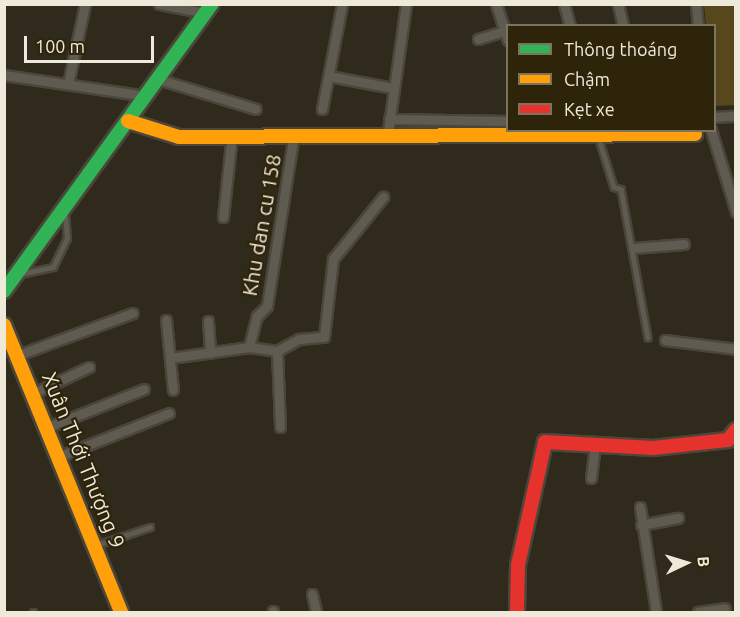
<!DOCTYPE html>
<meta charset="utf-8">
<style>
body{margin:0}
#map{position:relative;width:740px;height:617px;overflow:hidden;background:#302a1c;font-family:Ubuntu,sans-serif}
div>[style]{position:absolute}
.green>*{inset:0;background:#57471c}
.roads{filter:drop-shadow(2px 0 #4a463a) drop-shadow(-2px 0 #4a463a) drop-shadow(0 2px #4a463a) drop-shadow(0 -2px #4a463a)}
.lane>*{height:4.5px;margin:-2.25px;padding:0 2.25px;transform-origin:2.25px;border-radius:2.25px;background:#605b50}
.street>*{height:9px;margin:-4.5px;padding:0 4.5px;transform-origin:4.5px;border-radius:4.5px;background:#605b50}
.fast>*{height:14px;margin:-7px;padding:0 7px;transform-origin:7px;border-radius:7px;background:#30b455}
.slow>*{height:14px;margin:-7px;padding:0 7px;transform-origin:7px;border-radius:7px;background:#ff9f0a}
.jam>*{height:14px;margin:-7px;padding:0 7px;transform-origin:7px;border-radius:7px;background:#e5322d}
span{translate:-50% -50%;white-space:nowrap;text-align:center;line-height:1.15;-webkit-text-stroke:4.5px #2e240a;paint-order:stroke}
.street-label{font-size:21px;color:#efe9d9}
.frame{position:absolute;inset:0;border:6px solid #efe9d9;pointer-events:none}
.legend{position:absolute;left:506px;top:24px;width:210px;height:108px;box-sizing:border-box;background:#2e240a;border:2px solid #7b735d;margin:0;padding:8px 10px;list-style:none;font-size:18px;color:#efe9d9}
.legend li{display:flex;align-items:center;gap:12px;height:30px}
.legend b{width:30px;border:2px solid #7b735d}
.north{position:absolute;left:656px;top:533px;width:60px;height:60px;-webkit-text-stroke:4px #2e240a;paint-order:stroke;rotate:86deg;font-size:16px;font-weight:700;line-height:24px;text-align:center;color:#efe9d9}
.north::after{content:'';display:block;margin:auto;width:21px;height:27px;background:#efe9d9;clip-path:polygon(50% 0,100% 100%,50% 72%,0 100%)}
.scale{position:absolute;left:24px;top:36px;width:130px;height:27px;box-sizing:border-box;border:3px solid #efe9d9;border-top:0;padding-left:8px;font-size:18px;line-height:21px;white-space:nowrap;color:#efe9d9;-webkit-text-stroke:4px #2e240a;paint-order:stroke}
</style>
<div id="map">
<div class="green">
<div style="clip-path:polygon(704px 5px,735px 5px,735px 105px,715px 106px,714px 26px,706px 25px)"></div>
</div>
<div class="roads">
<div class="lane">
<div style="left:598px;top:136px;width:53px;rotate:72.6deg"></div>
<div style="left:614px;top:187px;width:7px;rotate:16deg"></div>
<div style="left:621px;top:189px;width:151px;rotate:79.7deg"></div>
<div style="left:20px;top:274px;width:34px;rotate:-12deg"></div>
<div style="left:53px;top:267px;width:32px;rotate:-64deg"></div>
<div style="left:67px;top:238px;width:25px;rotate:-95deg"></div>
<div style="left:97px;top:545px;width:56px;rotate:-18.8deg"></div>
<div style="left:33px;top:612px;width:1px"></div>
</div>
<div class="street">
<div style="left:159px;top:4px;width:48px;rotate:10.8deg"></div>
<div style="left:496px;top:4px;width:38px;rotate:72deg"></div>
<div style="left:564px;top:4px;width:23px;rotate:75deg"></div>
<div style="left:618px;top:4px;width:23px;rotate:77deg"></div>
<div style="left:696px;top:4px;width:22px;rotate:85deg"></div>
<div style="left:478px;top:39px;width:28px;rotate:-17deg"></div>
<div style="left:4px;top:75px;width:144px;rotate:8.4deg"></div>
<div style="left:329px;top:76px;width:65px;rotate:10.6deg"></div>
<div style="left:158px;top:79px;width:102px;rotate:17deg"></div>
<div style="left:68px;top:84px;width:82px;rotate:-78deg"></div>
<div style="left:322px;top:109px;width:107px;rotate:-79.2deg"></div>
<div style="left:714px;top:117px;width:22px;rotate:-3deg"></div>
<div style="left:389px;top:119px;width:119px;rotate:1deg"></div>
<div style="left:711px;top:130px;width:86px;rotate:73deg"></div>
<div style="left:388px;top:132px;width:129px;rotate:-82deg"></div>
<div style="left:223px;top:217px;width:83px;rotate:-83.8deg"></div>
<div style="left:633px;top:248px;width:51px;rotate:-4.5deg"></div>
<div style="left:166px;top:320px;width:70px;rotate:84.3deg"></div>
<div style="left:208px;top:321px;width:32px;rotate:86deg"></div>
<div style="left:665px;top:340px;width:72px;rotate:7.2deg"></div>
<div style="left:249px;top:347px;width:28px;rotate:8deg"></div>
<div style="left:277px;top:351px;width:76px;rotate:87.7deg"></div>
<div style="left:277px;top:351px;width:25px;rotate:-29deg"></div>
<div style="left:299px;top:339px;width:25px;rotate:-5deg"></div>
<div style="left:324px;top:337px;width:79px;rotate:-83.4deg"></div>
<div style="left:333px;top:259px;width:80px;rotate:-51.1deg"></div>
<div style="left:18px;top:355px;width:122px;rotate:-20.1deg"></div>
<div style="left:170px;top:358px;width:80px;rotate:-7.9deg"></div>
<div style="left:249px;top:347px;width:32px;rotate:-76deg"></div>
<div style="left:257px;top:316px;width:14px;rotate:-45deg"></div>
<div style="left:267px;top:306px;width:174px;rotate:-81.1deg"></div>
<div style="left:34px;top:393px;width:61px;rotate:-25.3deg"></div>
<div style="left:48px;top:427px;width:103px;rotate:-21.6deg"></div>
<div style="left:60px;top:456px;width:117px;rotate:-21.5deg"></div>
<div style="left:591px;top:478px;width:32px;rotate:-83deg"></div>
<div style="left:640px;top:507px;width:106px;rotate:81.3deg"></div>
<div style="left:641px;top:525px;width:38px;rotate:-11deg"></div>
<div style="left:312px;top:594px;width:18px;rotate:77deg"></div>
<div style="left:273px;top:611px;width:1px;rotate:90deg"></div>
<div style="left:698px;top:612px;width:27px;rotate:-8deg"></div>
</div>
<div class="fast">
<div style="left:4px;top:291px;width:354px;rotate:-54.1deg"></div>
</div>
<div class="slow">
<div style="left:128px;top:121px;width:53px;rotate:17.4deg"></div>
<div style="left:179px;top:137px;width:516px;rotate:-0.33deg"></div>
<div style="left:4px;top:325px;width:310px;rotate:67.8deg"></div>
</div>
<div class="jam">
<div style="left:517px;top:612px;width:47px;rotate:-88.8deg"></div>
<div style="left:518px;top:565px;width:126px;rotate:-77.6deg"></div>
<div style="left:545px;top:442px;width:108px;rotate:3.2deg"></div>
<div style="left:653px;top:448px;width:75px;rotate:-6.1deg"></div>
<div style="left:728px;top:440px;width:13px;rotate:-51deg"></div>
</div>
</div>
<div class="street-label">
<span style="left:261px;top:225px;rotate:-80deg">Khu dan cu 158</span>
<span style="left:84px;top:460px;rotate:68deg">Xuân Thới Thượng 9</span>
</div>
<div class="frame"></div>
<ul class="legend">
<li><b style="height:8px;background:#30b455"></b>Thông thoáng</li>
<li><b style="height:8px;background:#ff9f0a"></b>Chậm</li>
<li><b style="height:8px;background:#e5322d"></b>Kẹt xe</li>
</ul>
<div class="north">B</div>
<div class="scale">100 m</div>
</div>
